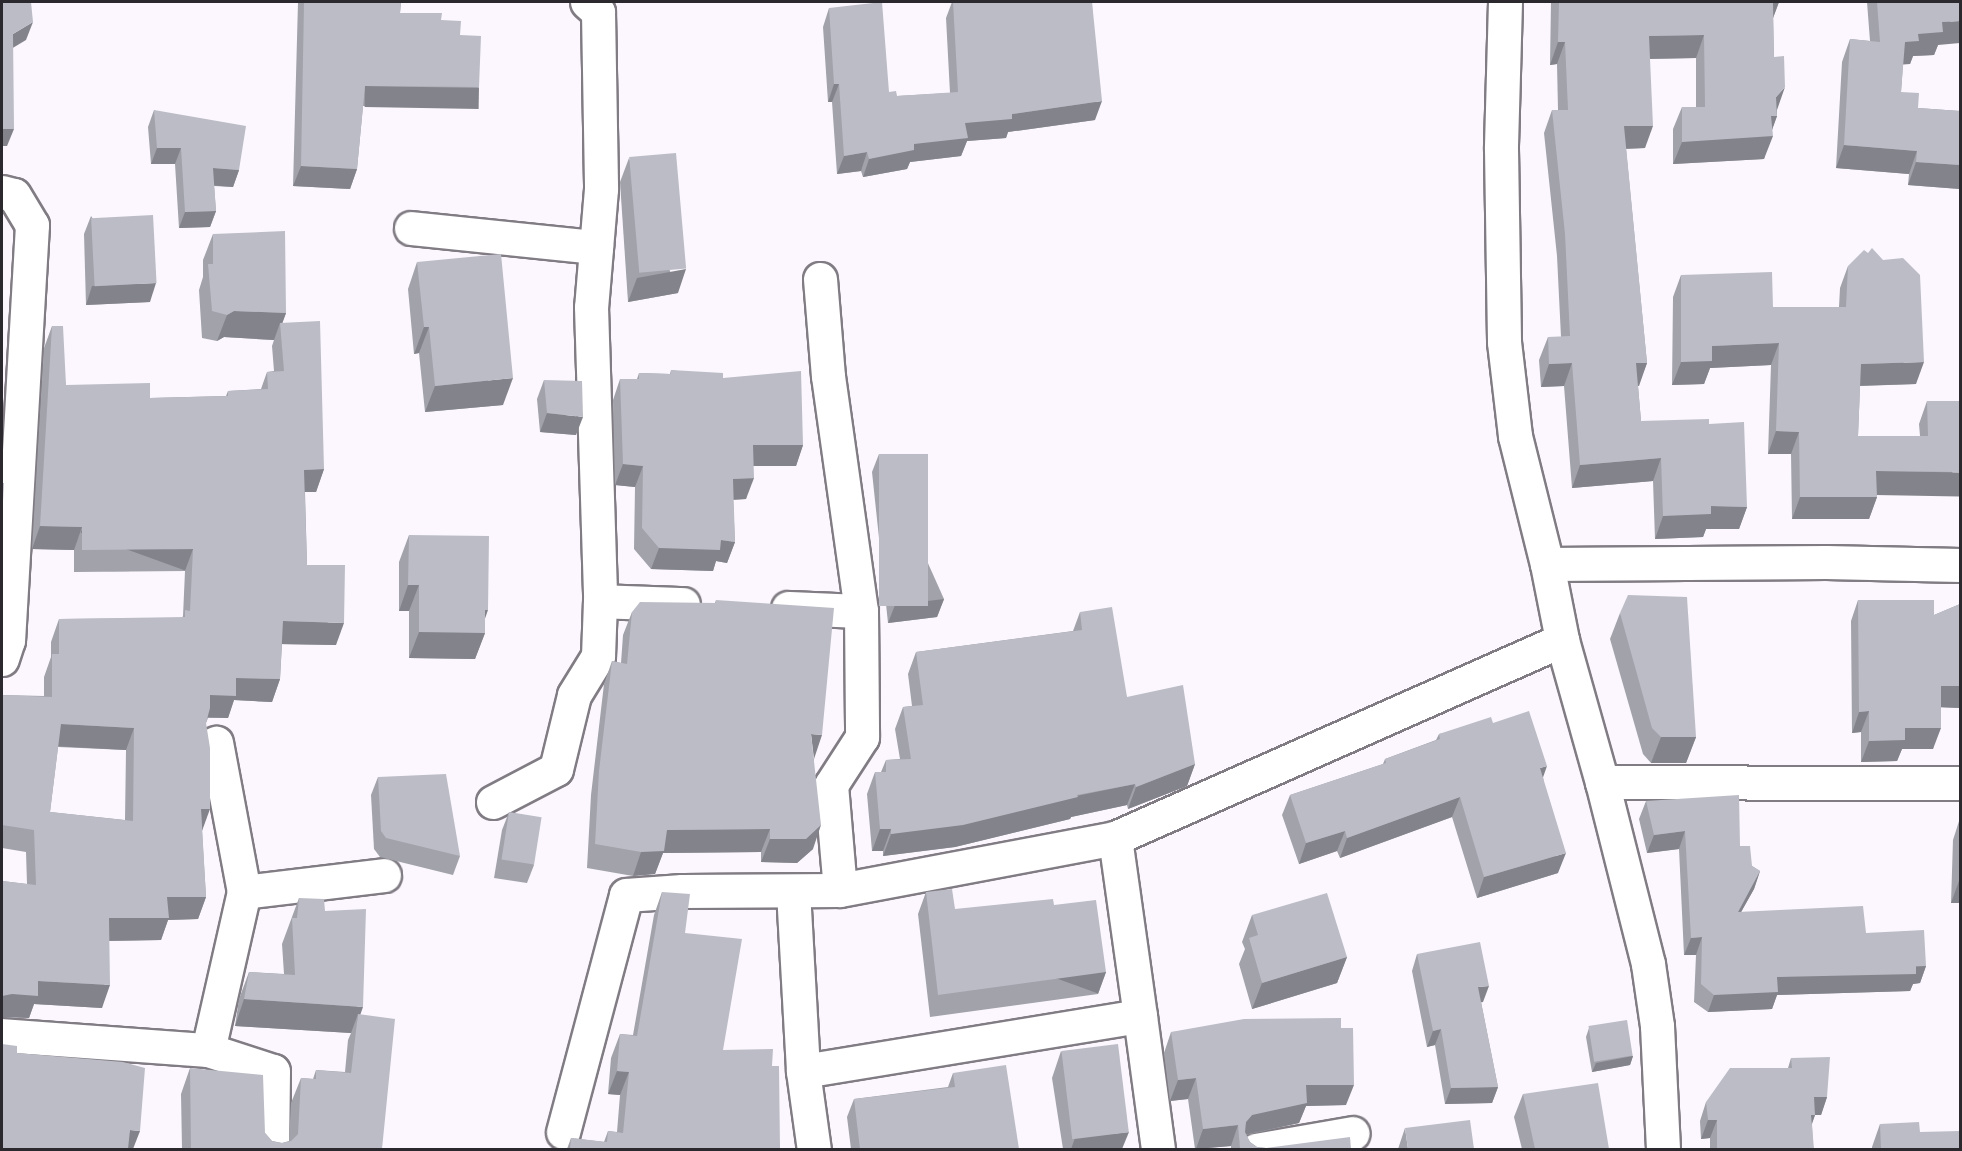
<!DOCTYPE html>
<style>
body{margin:0}
#map{position:relative;width:1962px;height:1151px;overflow:hidden;background:#fcf7fe;font-family:Karla,sans-serif}
div>[style]{position:absolute}
.roads{filter:drop-shadow(2px 0 #817c84) drop-shadow(-2px 0 #817c84) drop-shadow(0 2px #817c84) drop-shadow(0 -2px #817c84)}
.minor>*{height:33px;margin:-16.5px;padding:0 16.5px;transform-origin:16.5px;border-radius:16.5px;background:#fff}
.wall>*{inset:0;background:#a1a2aa}
.shaded-wall>*{inset:0;background:#83848b;transform-origin:0 0}
.building>*{inset:0;background:#bbbcc6;transform-origin:0 0}
span{translate:-50% -50%;white-space:nowrap;text-align:center;line-height:1.15;-webkit-text-stroke:4.5px #fcf7fe;paint-order:stroke}
.frame{position:absolute;inset:0;border:3px solid #2b292d;pointer-events:none}
</style>
<div id="map">
<div class="roads">
<div class="minor">
<div style="left:587px;top:2px;width:15px;rotate:42deg"></div>
<div style="left:598px;top:12px;width:177px;rotate:89deg"></div>
<div style="left:601px;top:189px;width:118px;rotate:94.8deg"></div>
<div style="left:591px;top:307px;width:294px;rotate:88.2deg"></div>
<div style="left:600px;top:601px;width:83px;rotate:2.1deg"></div>
<div style="left:1505px;top:2px;width:147px;rotate:91.6deg"></div>
<div style="left:1501px;top:149px;width:193px;rotate:89.1deg"></div>
<div style="left:1504px;top:342px;width:95px;rotate:83.3deg"></div>
<div style="left:1515px;top:436px;width:132px;rotate:76deg"></div>
<div style="left:1547px;top:564px;width:77px;rotate:78.8deg"></div>
<div style="left:1562px;top:640px;width:148px;rotate:74.3deg"></div>
<div style="left:1602px;top:782px;width:188px;rotate:75.8deg"></div>
<div style="left:1648px;top:964px;width:63px;rotate:81.7deg"></div>
<div style="left:1657px;top:1026px;width:124px;rotate:87.2deg"></div>
<div style="left:2px;top:192px;width:12px;rotate:14deg"></div>
<div style="left:14px;top:195px;width:35px;rotate:59deg"></div>
<div style="left:32px;top:225px;width:416px;rotate:93.3deg"></div>
<div style="left:8px;top:640px;width:20px;rotate:108deg"></div>
<div style="left:411px;top:228px;width:186px;rotate:5.9deg"></div>
<div style="left:820px;top:279px;width:97px;rotate:85.3deg"></div>
<div style="left:828px;top:376px;width:237px;rotate:82deg"></div>
<div style="left:861px;top:611px;width:126px;rotate:89.5deg"></div>
<div style="left:862px;top:737px;width:57px;rotate:122.9deg"></div>
<div style="left:831px;top:785px;width:105px;rotate:85.1deg"></div>
<div style="left:1547px;top:564px;width:279px;rotate:-0.4deg"></div>
<div style="left:1826px;top:562px;width:134px;rotate:1.3deg"></div>
<div style="left:788px;top:608px;width:73px;rotate:2.4deg"></div>
<div style="left:1602px;top:782px;width:358px;rotate:0.2deg"></div>
<div style="left:493px;top:802px;width:71px;rotate:-27.6deg"></div>
<div style="left:556px;top:769px;width:76px;rotate:-76.3deg"></div>
<div style="left:574px;top:695px;width:46px;rotate:-58.4deg"></div>
<div style="left:598px;top:656px;width:55px;rotate:-87.9deg"></div>
<div style="left:793px;top:891px;width:180px;rotate:86.8deg"></div>
<div style="left:803px;top:1071px;width:80px;rotate:82.1deg"></div>
<div style="left:244px;top:892px;width:141px;rotate:-6.9deg"></div>
<div style="left:1140px;top:1016px;width:135px;rotate:82.3deg"></div>
<div style="left:2px;top:1035px;width:207px;rotate:4.2deg"></div>
<div style="left:208px;top:1050px;width:162px;rotate:-77.2deg"></div>
<div style="left:244px;top:892px;width:152px;rotate:-100.6deg"></div>
<div style="left:208px;top:1050px;width:68px;rotate:17.9deg"></div>
<div style="left:273px;top:1071px;width:79px;rotate:90.7deg"></div>
<div style="left:803px;top:1071px;width:341px;rotate:-9.3deg"></div>
<div style="left:1140px;top:1016px;width:180px;rotate:-98deg"></div>
<div style="left:563px;top:1132px;width:245px;rotate:-75.1deg"></div>
<div style="left:626px;top:895px;width:56px;rotate:-4.1deg"></div>
<div style="left:682px;top:891px;width:158px;rotate:-0.4deg"></div>
<div style="left:840px;top:890px;width:280px;rotate:-10.7deg"></div>
<div style="left:1115px;top:838px;width:489px;rotate:-23.9deg"></div>
<div style="left:1256px;top:1150px;width:98px;rotate:-9.9deg"></div>
</div>
</div>
<div class="wall">
<div style="clip-path:polygon(298px 2px,401px 2px,400px 13px,441px 20px,460px 35px,479px 87px,472px 107px,363px 106px,357px 169px,350px 189px,293px 186px)"></div>
<div style="clip-path:polygon(952px 2px,1092px 2px,1095px 120px,1008px 132px,1006px 138px,967px 141px,961px 156px,910px 162px,907px 169px,863px 177px,861px 171px,837px 174px,832px 102px,828px 102px,823px 27px,829px 8px,889px 92px,897px 96px,950px 93px,946px 18px)"></div>
<div style="clip-path:polygon(1551px 2px,1779px 2px,1773px 18px,1774px 57px,1777px 116px,1772px 129px,1764px 159px,1673px 164px,1673px 129px,1682px 107px,1696px 107px,1696px 58px,1650px 59px,1645px 148px,1626px 149px,1647px 363px,1638px 386px,1641px 421px,1709px 424px,1747px 507px,1739px 529px,1706px 529px,1703px 537px,1655px 539px,1653px 481px,1572px 488px,1564px 386px,1541px 387px,1539px 360px,1548px 337px,1561px 337px,1557px 256px,1544px 133px,1552px 110px,1558px 110px,1557px 64px,1550px 65px)"></div>
<div style="clip-path:polygon(1867px 2px,1960px 2px,1938px 45px,1934px 55px,1913px 56px,1910px 64px,1903px 64px,1901px 92px,1918px 108px,1960px 111px,1960px 189px,1908px 185px,1909px 174px,1836px 168px,1842px 62px,1850px 39px,1870px 41px)"></div>
<div style="clip-path:polygon(154px 110px,239px 170px,233px 187px,214px 186px,216px 211px,210px 227px,179px 228px,175px 164px,151px 164px,148px 127px)"></div>
<div style="clip-path:polygon(629px 158px,678px 293px,628px 302px,620px 182px)"></div>
<div style="clip-path:polygon(91px 216px,150px 302px,86px 305px,84px 234px)"></div>
<div style="clip-path:polygon(evenodd,213px 234px,286px 313px,282px 323px,324px 469px,316px 492px,305px 492px,307px 565px,336px 645px,282px 644px,280px 679px,272px 702px,234px 700px,228px 718px,208px 718px,206px 723px,202px 831px,206px 897px,198px 919px,168px 920px,161px 940px,109px 941px,102px 1008px,34px 1004px,29px 1018px,2px 1017px,2px 881px,27px 884px,26px 852px,2px 848px,2px 695px,44px 696px,44px 677px,51px 657px,51px 642px,59px 619px,182px 618px,183px 616px,185px 571px,74px 572px,74px 550px,32px 549px,44px 348px,52px 326px,66px 385px,150px 398px,226px 396px,228px 391px,261px 389px,267px 372px,274px 371px,272px 346px,274px 340px,224px 337px,217px 341px,202px 338px,199px 290px,203px 277px,203px 260px,213px 234px,58px 747px,126px 750px,125px 820px,50px 812px,58px 747px)"></div>
<div style="clip-path:polygon(417px 262px,503px 405px,425px 412px,419px 353px,414px 354px,408px 289px)"></div>
<div style="clip-path:polygon(1848px 266px,1916px 384px,1860px 386px,1858px 436px,1920px 436px,1919px 424px,1927px 401px,1960px 494px,1877px 494px,1877px 497px,1869px 519px,1792px 519px,1791px 454px,1768px 454px,1771px 365px,1710px 368px,1704px 384px,1672px 385px,1673px 297px,1681px 275px,1773px 307px,1839px 307px,1840px 288px)"></div>
<div style="clip-path:polygon(671px 370px,723px 378px,803px 445px,796px 466px,753px 466px,746px 499px,733px 500px,735px 542px,727px 563px,716px 561px,713px 571px,651px 569px,634px 549px,635px 487px,615px 485px,613px 400px,620px 379px,637px 379px,639px 373px,670px 374px)"></div>
<div style="clip-path:polygon(544px 380px,576px 435px,540px 432px,537px 399px)"></div>
<div style="clip-path:polygon(879px 454px,944px 599px,937px 617px,888px 623px,872px 472px)"></div>
<div style="clip-path:polygon(409px 535px,485px 619px,485px 633px,475px 659px,409px 658px,409px 611px,399px 611px,399px 562px)"></div>
<div style="clip-path:polygon(716px 600px,814px 759px,813px 849px,797px 863px,761px 862px,761px 852px,663px 853px,655px 874px,633px 876px,587px 868px,591px 795px,604px 684px,612px 661px,621px 663px,623px 635px,632px 612px,715px 603px)"></div>
<div style="clip-path:polygon(1858px 600px,1934px 615px,1960px 604px,1960px 708px,1941px 707px,1933px 749px,1902px 749px,1897px 761px,1861px 762px,1861px 732px,1852px 733px,1851px 621px)"></div>
<div style="clip-path:polygon(1080px 612px,1127px 697px,1195px 764px,1187px 786px,1128px 809px,1127px 805px,1071px 817px,1070px 819px,955px 847px,883px 856px,883px 851px,872px 851px,867px 794px,875px 772px,881px 772px,886px 760px,900px 759px,895px 729px,903px 707px,912px 706px,908px 674px,916px 652px,1073px 631px)"></div>
<div style="clip-path:polygon(1620px 613px,1696px 737px,1686px 763px,1651px 763px,1643px 754px,1610px 639px)"></div>
<div style="clip-path:polygon(1493px 723px,1543px 777px,1558px 873px,1477px 898px,1452px 817px,1340px 858px,1337px 851px,1299px 864px,1282px 815px,1290px 795px,1383px 764px,1385px 759px,1436px 740px,1439px 734px)"></div>
<div style="clip-path:polygon(378px 777px,460px 856px,453px 875px,380px 857px,374px 849px,371px 795px)"></div>
<div style="clip-path:polygon(1646px 801px,1740px 846px,1752px 866px,1760px 871px,1754px 889px,1741px 912px,1866px 933px,1926px 966px,1920px 983px,1913px 984px,1910px 991px,1777px 995px,1772px 1009px,1708px 1012px,1694px 1002px,1696px 955px,1684px 955px,1679px 849px,1647px 853px,1639px 819px)"></div>
<div style="clip-path:polygon(509px 812px,534px 865px,527px 883px,494px 878px,502px 830px)"></div>
<div style="clip-path:polygon(1960px 818px,1960px 903px,1951px 903px,1953px 840px)"></div>
<div style="clip-path:polygon(662px 892px,685px 933px,723px 1050px,772px 1066px,780px 1149px,567px 1149px,571px 1138px,604px 1142px,608px 1131px,617px 1132px,620px 1095px,608px 1094px,611px 1058px,620px 1034px,633px 1035px,654px 915px)"></div>
<div style="clip-path:polygon(926px 892px,955px 909px,1106px 972px,1098px 994px,930px 1017px,918px 914px)"></div>
<div style="clip-path:polygon(299px 898px,325px 911px,360px 1015px,382px 1149px,182px 1149px,181px 1094px,190px 1068px,265px 1133px,272px 1141px,282px 1143px,289px 1141px,291px 1103px,301px 1078px,313px 1079px,316px 1070px,345px 1072px,348px 1040px,351px 1033px,235px 1026px,239px 999px,249px 972px,284px 974px,282px 944px)"></div>
<div style="clip-path:polygon(1252px 915px,1347px 957px,1337px 983px,1252px 1009px,1239px 964px,1245px 949px,1242px 942px)"></div>
<div style="clip-path:polygon(1417px 954px,1483px 1002px,1481px 1002px,1498px 1087px,1492px 1103px,1445px 1104px,1435px 1045px,1427px 1047px,1412px 971px)"></div>
<div style="clip-path:polygon(1341px 1028px,1346px 1105px,1306px 1106px,1299px 1123px,1246px 1135px,1250px 1142px,1257px 1147px,1266px 1148px,1351px 1149px,1231px 1149px,1231px 1146px,1195px 1149px,1188px 1099px,1170px 1101px,1164px 1053px,1171px 1032px)"></div>
<div style="clip-path:polygon(1589px 1028px,1633px 1056px,1630px 1065px,1592px 1072px,1586px 1037px)"></div>
<div style="clip-path:polygon(1061px 1051px,1122px 1149px,1063px 1149px,1052px 1078px)"></div>
<div style="clip-path:polygon(1791px 1058px,1827px 1097px,1821px 1115px,1815px 1115px,1812px 1124px,1813px 1149px,1710px 1149px,1710px 1138px,1701px 1139px,1700px 1121px,1706px 1102px,1788px 1068px)"></div>
<div style="clip-path:polygon(953px 1073px,1019px 1149px,851px 1149px,847px 1117px,854px 1099px,948px 1087px)"></div>
<div style="clip-path:polygon(1523px 1094px,1609px 1149px,1522px 1149px,1514px 1117px)"></div>
<div style="clip-path:polygon(1880px 1124px,1920px 1132px,1960px 1149px,1872px 1149px,1872px 1147px)"></div>
<div style="clip-path:polygon(1405px 1128px,1408px 1149px,1398px 1149px)"></div>
</div>
<div class="shaded-wall">
<div style="clip-path:polygon(1770px 2px,1779px 2px,1773px 18px)"></div>
<div style="clip-path:polygon(1960px 21px,1960px 43px,1938px 45px,1934px 55px,1913px 56px,1910px 64px,1897px 65px,1905px 42px,1918px 34px,1942px 22px)"></div>
<div style="clip-path:polygon(33px 22px,26px 40px,6px 52px,13px 34px)"></div>
<div style="clip-path:polygon(1704px 35px,1696px 58px,1641px 59px,1649px 36px)"></div>
<div style="clip-path:polygon(1558px 42px,1565px 42px,1557px 64px,1550px 65px)"></div>
<div style="clip-path:polygon(834px 84px,839px 84px,832px 102px,828px 102px)"></div>
<div style="left:365px;top:86px;width:114px;height:21px;rotate:1deg"></div>
<div style="clip-path:polygon(1785px 87px,1777px 110px,1777px 116px,1770px 136px,1773px 136px,1764px 159px,1673px 164px,1682px 142px,1776px 97px)"></div>
<div style="clip-path:polygon(1102px 101px,1095px 120px,1008px 132px,1006px 138px,967px 141px,961px 156px,910px 162px,907px 169px,863px 177px,869px 159px,914px 144px,965px 123px,1012px 114px)"></div>
<div style="clip-path:polygon(1624px 126px,1653px 126px,1645px 148px,1616px 149px)"></div>
<div style="clip-path:polygon(2px 129px,14px 129px,7px 146px,2px 146px)"></div>
<div style="clip-path:polygon(1844px 145px,1917px 151px,1909px 174px,1836px 168px)"></div>
<div style="clip-path:polygon(157px 148px,181px 148px,175px 164px,151px 164px)"></div>
<div style="clip-path:polygon(867px 152px,861px 171px,837px 174px,844px 156px)"></div>
<div style="clip-path:polygon(1916px 162px,1960px 165px,1960px 189px,1908px 185px)"></div>
<div style="clip-path:polygon(301px 166px,357px 169px,350px 189px,293px 186px)"></div>
<div style="clip-path:polygon(213px 168px,239px 170px,233px 187px,207px 185px)"></div>
<div style="clip-path:polygon(216px 211px,210px 227px,179px 228px,185px 212px)"></div>
<div style="clip-path:polygon(686px 269px,678px 293px,628px 302px,637px 278px)"></div>
<div style="clip-path:polygon(156px 283px,150px 302px,86px 305px,92px 286px)"></div>
<div style="clip-path:polygon(234px 311px,286px 313px,281px 327px,280px 323px,274px 340px,224px 337px,217px 341px,227px 315px)"></div>
<div style="clip-path:polygon(424px 327px,429px 327px,419px 353px,414px 354px)"></div>
<div style="clip-path:polygon(1779px 343px,1771px 365px,1710px 368px,1704px 384px,1672px 385px,1681px 362px,1712px 346px)"></div>
<div style="clip-path:polygon(1924px 362px,1916px 384px,1853px 386px,1861px 364px)"></div>
<div style="clip-path:polygon(1572px 363px,1564px 386px,1541px 387px,1549px 364px)"></div>
<div style="clip-path:polygon(1636px 363px,1647px 363px,1639px 386px,1628px 386px)"></div>
<div style="clip-path:polygon(513px 378px,503px 405px,425px 412px,435px 386px)"></div>
<div style="clip-path:polygon(547px 413px,583px 417px,576px 435px,540px 432px)"></div>
<div style="clip-path:polygon(1776px 431px,1799px 432px,1791px 454px,1768px 454px)"></div>
<div style="clip-path:polygon(753px 445px,803px 445px,796px 466px,745px 466px)"></div>
<div style="clip-path:polygon(1661px 458px,1653px 481px,1572px 488px,1580px 465px)"></div>
<div style="clip-path:polygon(623px 464px,643px 466px,635px 487px,615px 485px)"></div>
<div style="clip-path:polygon(324px 469px,316px 492px,296px 492px,304px 470px)"></div>
<div style="left:1876px;top:471px;width:84px;height:24px;rotate:1deg"></div>
<div style="clip-path:polygon(754px 478px,746px 499px,725px 500px,733px 479px)"></div>
<div style="clip-path:polygon(1800px 497px,1877px 497px,1869px 519px,1792px 519px)"></div>
<div style="clip-path:polygon(1711px 506px,1747px 507px,1739px 529px,1706px 529px,1703px 537px,1655px 539px,1663px 516px)"></div>
<div style="clip-path:polygon(40px 526px,82px 527px,74px 550px,32px 549px)"></div>
<div style="clip-path:polygon(721px 540px,735px 542px,727px 563px,716px 561px,713px 571px,651px 569px,659px 548px)"></div>
<div style="left:193px;top:549px;width:23px;height:111px;rotate:110deg"></div>
<div style="clip-path:polygon(408px 585px,419px 585px,409px 611px,399px 611px)"></div>
<div style="clip-path:polygon(944px 599px,937px 617px,888px 623px,895px 605px)"></div>
<div style="clip-path:polygon(485px 610px,488px 610px,480px 633px,485px 633px,475px 659px,409px 658px,419px 632px)"></div>
<div style="clip-path:polygon(283px 621px,344px 623px,336px 645px,275px 644px)"></div>
<div style="clip-path:polygon(236px 678px,280px 679px,272px 702px,234px 700px,228px 718px,202px 717px,210px 695px)"></div>
<div style="clip-path:polygon(1941px 686px,1960px 686px,1960px 708px,1933px 707px)"></div>
<div style="clip-path:polygon(1869px 711px,1861px 732px,1852px 733px,1859px 712px)"></div>
<div style="clip-path:polygon(61px 724px,134px 728px,126px 750px,52px 746px)"></div>
<div style="clip-path:polygon(1905px 728px,1941px 728px,1933px 749px,1902px 749px,1897px 761px,1861px 762px,1869px 741px)"></div>
<div style="clip-path:polygon(811px 734px,822px 735px,814px 759px)"></div>
<div style="clip-path:polygon(1661px 737px,1696px 737px,1686px 763px,1651px 763px)"></div>
<div style="clip-path:polygon(1195px 764px,1187px 786px,1128px 809px,1136px 787px)"></div>
<div style="clip-path:polygon(1547px 766px,1540px 786px,1540px 768px)"></div>
<div style="clip-path:polygon(1135px 784px,1127px 805px,1071px 817px,1070px 819px,955px 847px,883px 856px,891px 834px)"></div>
<div style="clip-path:polygon(1460px 797px,1452px 817px,1340px 858px,1347px 838px)"></div>
<div style="clip-path:polygon(201px 809px,210px 809px,202px 831px)"></div>
<div style="clip-path:polygon(821px 825px,813px 849px,797px 863px,761px 862px,770px 839px)"></div>
<div style="clip-path:polygon(770px 829px,761px 852px,663px 853px,655px 874px,633px 876px,641px 852px,667px 830px)"></div>
<div style="clip-path:polygon(880px 829px,891px 829px,883px 851px,872px 851px)"></div>
<div style="clip-path:polygon(1345px 831px,1337px 851px,1299px 864px,1306px 843px)"></div>
<div style="clip-path:polygon(1685px 831px,1679px 849px,1647px 853px,1654px 835px)"></div>
<div style="clip-path:polygon(1566px 853px,1558px 873px,1477px 898px,1484px 877px)"></div>
<div style="clip-path:polygon(1760px 871px,1754px 889px,1731px 930px,1738px 912px)"></div>
<div style="clip-path:polygon(1959px 881px,1960px 881px,1960px 903px,1951px 903px)"></div>
<div style="clip-path:polygon(167px 897px,206px 897px,198px 919px,168px 920px,161px 940px,101px 941px,109px 918px)"></div>
<div style="clip-path:polygon(1702px 937px,1696px 955px,1684px 955px,1691px 938px)"></div>
<div style="clip-path:polygon(1347px 957px,1337px 983px,1252px 1009px,1262px 983px)"></div>
<div style="clip-path:polygon(1926px 966px,1920px 983px,1913px 984px,1910px 991px,1777px 995px,1772px 1009px,1708px 1012px,1714px 995px,1777px 977px)"></div>
<div style="left:1106px;top:972px;width:23px;height:170px;rotate:110deg"></div>
<div style="clip-path:polygon(38px 981px,110px 985px,102px 1008px,34px 1004px,29px 1018px,2px 1017px,2px 996px)"></div>
<div style="clip-path:polygon(1489px 986px,1483px 1002px,1472px 1004px,1478px 987px)"></div>
<div style="clip-path:polygon(244px 999px,363px 1007px,357px 1024px,358px 1014px,351px 1033px,235px 1026px)"></div>
<div style="clip-path:polygon(1441px 1029px,1435px 1045px,1427px 1047px,1433px 1031px)"></div>
<div style="clip-path:polygon(1633px 1056px,1630px 1065px,1592px 1072px,1596px 1063px)"></div>
<div style="clip-path:polygon(617px 1071px,629px 1072px,620px 1095px,608px 1094px)"></div>
<div style="clip-path:polygon(1196px 1078px,1188px 1099px,1170px 1101px,1178px 1080px)"></div>
<div style="clip-path:polygon(1306px 1085px,1354px 1085px,1346px 1105px,1306px 1106px,1299px 1123px,1244px 1135px,1239px 1143px,1246px 1122px,1252px 1115px)"></div>
<div style="clip-path:polygon(1498px 1087px,1492px 1103px,1445px 1104px,1451px 1088px)"></div>
<div style="clip-path:polygon(1814px 1097px,1827px 1097px,1821px 1115px,1815px 1115px,1808px 1134px)"></div>
<div style="clip-path:polygon(1708px 1120px,1717px 1120px,1710px 1138px,1701px 1139px)"></div>
<div style="clip-path:polygon(1238px 1125px,1231px 1146px,1196px 1149px,1203px 1129px)"></div>
<div style="clip-path:polygon(130px 1130px,140px 1131px,133px 1149px,123px 1149px)"></div>
<div style="clip-path:polygon(1129px 1132px,1122px 1149px,1071px 1149px,1075px 1138px)"></div>
</div>
<div class="building">
<div style="clip-path:polygon(2px 2px,31px 2px,33px 22px,13px 34px,14px 129px,2px 129px)"></div>
<div style="clip-path:polygon(304px 2px,401px 2px,400px 13px,442px 13px,441px 20px,461px 21px,460px 35px,481px 36px,479px 87px,365px 86px,357px 169px,301px 166px)"></div>
<div style="clip-path:polygon(882px 2px,889px 92px,896px 91px,897px 96px,958px 92px,953px 2px,1092px 2px,1102px 101px,1012px 114px,1012px 119px,965px 123px,968px 138px,914px 144px,914px 150px,869px 159px,867px 152px,844px 156px,839px 84px,834px 84px,829px 8px)"></div>
<div style="clip-path:polygon(1559px 2px,1773px 2px,1774px 57px,1784px 56px,1785px 87px,1776px 97px,1777px 116px,1771px 116px,1773px 136px,1682px 142px,1682px 107px,1705px 107px,1704px 35px,1649px 36px,1653px 126px,1624px 126px,1647px 363px,1636px 363px,1641px 421px,1709px 419px,1709px 424px,1744px 422px,1747px 507px,1711px 506px,1711px 514px,1663px 516px,1661px 458px,1580px 465px,1572px 363px,1549px 364px,1548px 337px,1570px 336px,1565px 234px,1552px 110px,1568px 110px,1565px 42px,1558px 42px)"></div>
<div style="clip-path:polygon(1877px 2px,1960px 2px,1960px 21px,1942px 22px,1943px 32px,1918px 34px,1919px 41px,1905px 42px,1901px 92px,1919px 93px,1918px 108px,1960px 111px,1960px 165px,1916px 162px,1917px 151px,1844px 145px,1850px 39px,1880px 42px)"></div>
<div style="clip-path:polygon(154px 110px,246px 126px,239px 170px,213px 168px,216px 211px,185px 212px,181px 148px,157px 148px)"></div>
<div style="left:676px;top:153px;width:116px;height:47px;rotate:85deg"></div>
<div style="left:153px;top:215px;width:68px;height:62px;rotate:87deg"></div>
<div style="clip-path:polygon(285px 231px,286px 313px,234px 311px,227px 315px,212px 311px,208px 264px,213px 264px,213px 234px)"></div>
<div style="clip-path:polygon(1872px 248px,1883px 260px,1903px 258px,1920px 275px,1924px 362px,1861px 364px,1858px 436px,1928px 436px,1927px 401px,1960px 401px,1960px 472px,1876px 471px,1877px 497px,1800px 497px,1799px 432px,1776px 431px,1779px 343px,1712px 346px,1712px 361px,1681px 362px,1681px 275px,1772px 272px,1773px 307px,1846px 307px,1848px 266px,1864px 250px,1868px 253px)"></div>
<div style="clip-path:polygon(501px 254px,513px 378px,435px 386px,429px 327px,424px 327px,417px 262px)"></div>
<div style="clip-path:polygon(evenodd,320px 321px,324px 469px,304px 470px,307px 565px,345px 565px,344px 623px,283px 621px,280px 679px,236px 678px,236px 696px,210px 695px,210px 708px,206px 723px,210px 748px,210px 809px,201px 809px,206px 897px,167px 897px,169px 918px,109px 918px,110px 985px,38px 981px,38px 996px,12px 994px,2px 996px,2px 881px,36px 885px,34px 830px,2px 825px,2px 695px,52px 697px,52px 654px,59px 654px,59px 619px,185px 617px,185px 610px,190px 611px,193px 549px,82px 550px,82px 527px,40px 526px,52px 326px,63px 326px,66px 385px,150px 383px,150px 398px,228px 396px,228px 391px,268px 389px,267px 372px,284px 371px,280px 323px,320px 321px,61px 724px,134px 728px,133px 821px,50px 812px,61px 724px)"></div>
<div style="clip-path:polygon(671px 370px,723px 373px,723px 378px,801px 371px,803px 445px,753px 445px,754px 478px,733px 479px,735px 542px,721px 540px,720px 550px,659px 548px,642px 528px,643px 466px,623px 464px,620px 379px,639px 379px,639px 373px,671px 374px)"></div>
<div style="clip-path:polygon(544px 380px,582px 381px,583px 417px,547px 413px)"></div>
<div style="left:879px;top:454px;width:49px;height:152px"></div>
<div style="clip-path:polygon(2px 483px,4px 483px,2px 520px)"></div>
<div style="clip-path:polygon(409px 535px,489px 536px,488px 610px,485px 610px,485px 633px,419px 632px,419px 585px,408px 585px)"></div>
<div style="clip-path:polygon(1628px 595px,1687px 597px,1696px 737px,1661px 737px,1652px 728px,1620px 613px)"></div>
<div style="clip-path:polygon(716px 600px,834px 608px,822px 735px,811px 734px,821px 825px,806px 839px,770px 839px,770px 829px,667px 830px,664px 851px,641px 852px,595px 844px,599px 771px,612px 661px,627px 664px,632px 612px,640px 602px,716px 603px)"></div>
<div style="clip-path:polygon(1858px 600px,1934px 600px,1934px 615px,1960px 604px,1960px 686px,1941px 686px,1941px 728px,1905px 728px,1905px 740px,1869px 741px,1869px 711px,1859px 712px)"></div>
<div style="clip-path:polygon(1112px 607px,1127px 697px,1183px 685px,1195px 764px,1136px 787px,1135px 784px,1077px 795px,1078px 797px,963px 825px,891px 834px,891px 829px,880px 829px,875px 772px,886px 772px,886px 760px,911px 759px,903px 707px,923px 705px,916px 652px,1082px 630px,1080px 612px)"></div>
<div style="clip-path:polygon(1529px 711px,1547px 766px,1540px 768px,1566px 853px,1484px 877px,1460px 797px,1347px 838px,1345px 831px,1306px 843px,1290px 795px,1386px 763px,1385px 759px,1440px 739px,1439px 734px,1491px 717px,1493px 723px)"></div>
<div style="clip-path:polygon(446px 774px,460px 856px,386px 838px,381px 831px,378px 777px)"></div>
<div style="clip-path:polygon(1739px 795px,1740px 846px,1750px 846px,1752px 866px,1760px 871px,1738px 912px,1863px 906px,1866px 933px,1924px 930px,1926px 966px,1916px 966px,1916px 974px,1777px 977px,1778px 992px,1714px 995px,1701px 984px,1702px 937px,1691px 938px,1685px 831px,1654px 835px,1646px 801px)"></div>
<div style="left:509px;top:812px;width:33px;height:48px;rotate:9deg"></div>
<div style="clip-path:polygon(1960px 822px,1960px 881px,1959px 881px)"></div>
<div style="clip-path:polygon(952px 889px,955px 909px,1053px 899px,1054px 905px,1096px 900px,1106px 972px,938px 995px,926px 892px)"></div>
<div style="clip-path:polygon(662px 892px,690px 894px,685px 933px,742px 939px,723px 1050px,773px 1049px,772px 1066px,779px 1066px,780px 1149px,570px 1149px,571px 1138px,607px 1142px,608px 1131px,623px 1133px,629px 1072px,617px 1071px,620px 1034px,637px 1036px)"></div>
<div style="clip-path:polygon(1327px 893px,1347px 957px,1262px 983px,1249px 938px,1258px 935px,1252px 915px)"></div>
<div style="clip-path:polygon(299px 898px,324px 899px,325px 911px,366px 909px,363px 1007px,244px 999px,249px 972px,295px 975px,292px 918px,297px 918px)"></div>
<div style="clip-path:polygon(1480px 942px,1489px 986px,1478px 987px,1498px 1087px,1451px 1088px,1441px 1029px,1433px 1031px,1417px 954px)"></div>
<div style="clip-path:polygon(358px 1014px,395px 1019px,382px 1149px,191px 1149px,190px 1068px,263px 1075px,265px 1133px,272px 1141px,282px 1143px,291px 1141px,298px 1134px,301px 1078px,316px 1079px,316px 1070px,351px 1073px)"></div>
<div style="clip-path:polygon(1341px 1018px,1341px 1028px,1353px 1028px,1354px 1085px,1306px 1085px,1307px 1103px,1252px 1115px,1246px 1122px,1245px 1132px,1250px 1142px,1257px 1147px,1266px 1148px,1350px 1137px,1351px 1149px,1240px 1149px,1238px 1125px,1203px 1129px,1196px 1078px,1178px 1080px,1171px 1032px,1244px 1019px)"></div>
<div style="left:1627px;top:1020px;width:36px;height:39px;rotate:81deg"></div>
<div style="clip-path:polygon(2px 1044px,17px 1046px,17px 1053px,123px 1062px,145px 1068px,140px 1131px,130px 1130px,128px 1149px,2px 1149px)"></div>
<div style="left:1118px;top:1044px;width:89px;height:57px;rotate:83deg"></div>
<div style="clip-path:polygon(1830px 1057px,1827px 1097px,1814px 1097px,1815px 1115px,1811px 1115px,1814px 1149px,1717px 1149px,1717px 1120px,1708px 1120px,1706px 1102px,1730px 1068px,1792px 1068px,1791px 1058px)"></div>
<div style="clip-path:polygon(1006px 1065px,1019px 1149px,860px 1149px,854px 1099px,955px 1087px,953px 1073px)"></div>
<div style="clip-path:polygon(1598px 1083px,1609px 1149px,1535px 1149px,1523px 1094px)"></div>
<div style="clip-path:polygon(1470px 1120px,1474px 1149px,1408px 1149px,1405px 1128px)"></div>
<div style="clip-path:polygon(1919px 1122px,1920px 1132px,1960px 1131px,1960px 1149px,1881px 1149px,1880px 1124px)"></div>
</div>
<div class="frame"></div>
</div>
